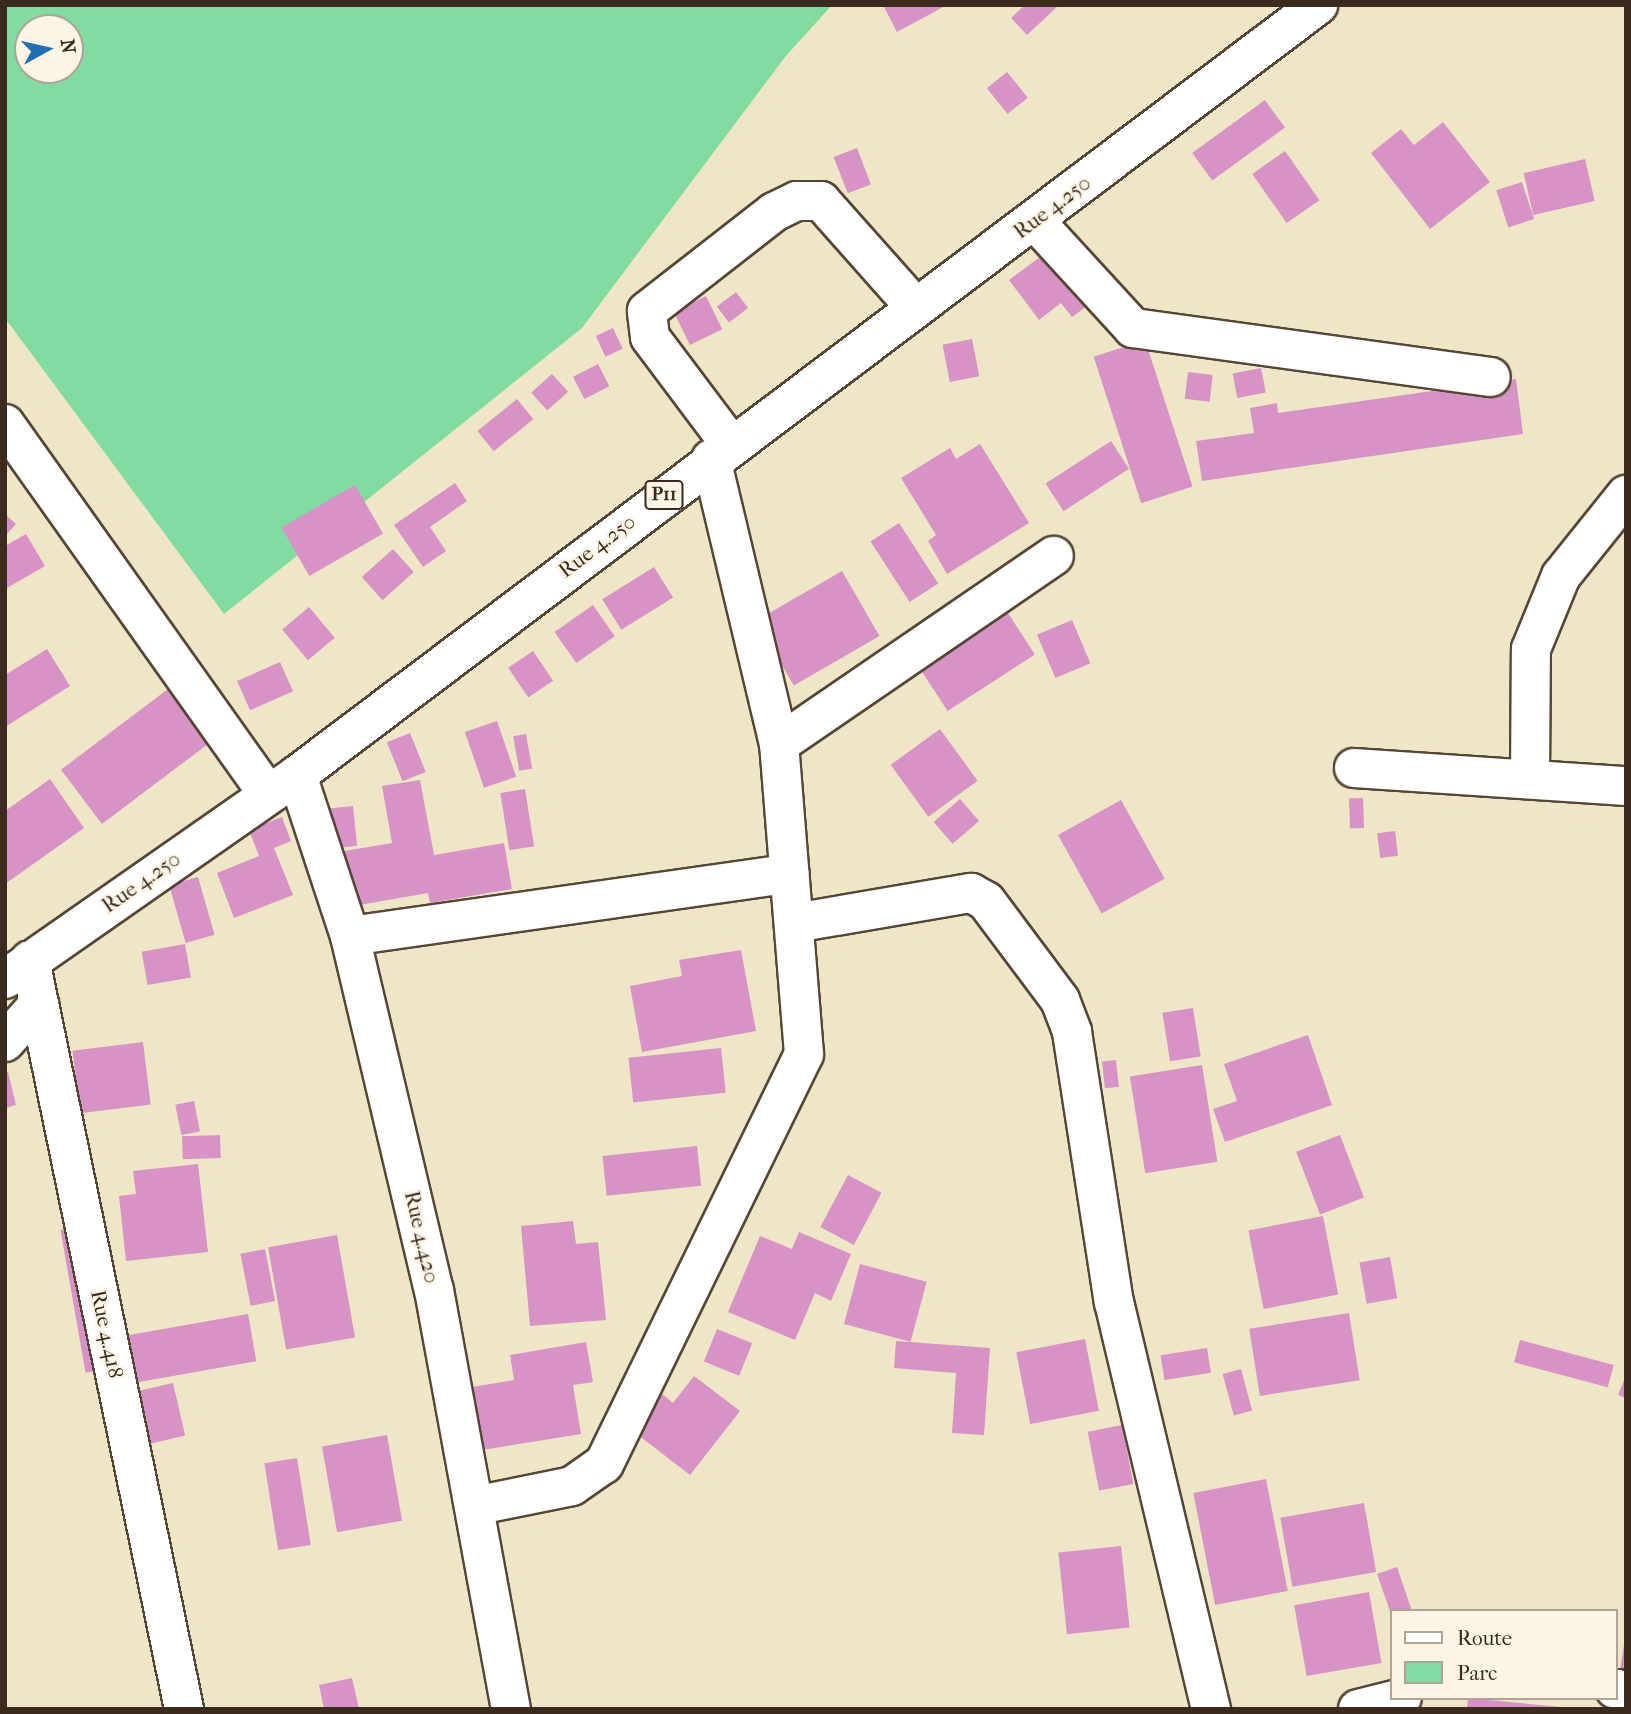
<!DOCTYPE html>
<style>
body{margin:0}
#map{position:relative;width:1631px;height:1714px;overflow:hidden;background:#eee6c7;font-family:"IM FELL French Canon",serif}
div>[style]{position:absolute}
.green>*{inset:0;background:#82dba0}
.building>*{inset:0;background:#d793c6;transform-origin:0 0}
.roads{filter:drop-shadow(2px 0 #564637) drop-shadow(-2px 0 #564637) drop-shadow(0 2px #564637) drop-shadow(0 -2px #564637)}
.minor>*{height:38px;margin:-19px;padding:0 19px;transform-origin:19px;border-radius:19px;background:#fff}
.major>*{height:38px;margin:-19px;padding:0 19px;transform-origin:19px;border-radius:19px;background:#fff}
span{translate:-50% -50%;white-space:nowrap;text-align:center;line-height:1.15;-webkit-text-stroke:5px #fcf5e5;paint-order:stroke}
.shield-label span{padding:2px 5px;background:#fcf5e5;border:2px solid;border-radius:5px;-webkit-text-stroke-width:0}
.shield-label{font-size:19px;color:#3b2a1e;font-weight:700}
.street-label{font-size:21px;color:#3b2a1e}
.frame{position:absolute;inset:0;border:7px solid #3b2a1e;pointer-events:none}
.legend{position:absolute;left:1390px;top:1609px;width:228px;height:91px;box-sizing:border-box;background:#fcf5e5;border:2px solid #afa495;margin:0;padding:9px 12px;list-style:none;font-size:21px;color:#3b2a1e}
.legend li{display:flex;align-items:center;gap:14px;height:35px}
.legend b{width:35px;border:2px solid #afa495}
.north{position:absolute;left:14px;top:14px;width:70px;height:70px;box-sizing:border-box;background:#fcf5e5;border:2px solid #afa495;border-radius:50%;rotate:82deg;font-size:19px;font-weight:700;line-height:28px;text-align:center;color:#3b2a1e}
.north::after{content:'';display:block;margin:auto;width:24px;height:32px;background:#1f6fb2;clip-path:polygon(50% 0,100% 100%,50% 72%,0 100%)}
</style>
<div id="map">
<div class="green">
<div style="clip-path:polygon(evenodd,5px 5px,832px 5px,785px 57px,582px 328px,224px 614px,5px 318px,5px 5px,28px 28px,70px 28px,70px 70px,28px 70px,28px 28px)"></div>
</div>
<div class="building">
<div style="clip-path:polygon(883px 5px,947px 5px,897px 32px)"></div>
<div style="clip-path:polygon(1025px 5px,1059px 5px,1027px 35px,1011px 18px)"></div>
<div style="left:1007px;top:72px;width:33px;height:26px;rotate:51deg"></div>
<div style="left:1265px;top:100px;width:34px;height:90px;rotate:54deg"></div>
<div style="clip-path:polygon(1443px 122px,1490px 182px,1430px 229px,1371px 153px,1401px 129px,1414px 145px)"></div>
<div style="left:857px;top:148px;width:39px;height:25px;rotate:69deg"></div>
<div style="left:1285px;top:151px;width:60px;height:40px;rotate:55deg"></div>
<div style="left:1585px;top:159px;width:43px;height:63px;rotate:77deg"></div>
<div style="left:1522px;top:182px;width:39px;height:27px;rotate:72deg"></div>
<div style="clip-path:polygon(1055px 246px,1095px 300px,1072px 317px,1061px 303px,1039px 320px,1009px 280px)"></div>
<div style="left:736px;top:292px;width:20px;height:24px;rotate:53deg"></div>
<div style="left:706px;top:296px;width:37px;height:36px;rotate:64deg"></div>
<div style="left:613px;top:328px;width:23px;height:19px;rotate:65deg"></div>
<div style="left:972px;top:339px;width:38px;height:30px;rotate:79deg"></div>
<div style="left:1145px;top:340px;width:154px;height:54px;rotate:72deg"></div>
<div style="left:598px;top:364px;width:25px;height:28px;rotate:63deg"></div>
<div style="left:1261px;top:368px;width:25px;height:29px;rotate:79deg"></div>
<div style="left:1188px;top:372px;width:25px;height:27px;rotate:7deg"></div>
<div style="left:552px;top:374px;width:24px;height:28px;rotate:48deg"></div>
<div style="clip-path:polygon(1516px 379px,1523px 434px,1202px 481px,1196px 441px,1254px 433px,1250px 408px,1277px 403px,1278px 413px)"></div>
<div style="left:517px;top:399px;width:26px;height:51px;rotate:51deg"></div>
<div style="left:1111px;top:441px;width:33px;height:78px;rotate:57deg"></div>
<div style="clip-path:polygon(980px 444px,1029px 523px,947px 574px,928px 541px,936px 535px,901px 478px,950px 448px,956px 459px)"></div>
<div style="clip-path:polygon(455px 483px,467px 501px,430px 527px,446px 551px,423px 567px,394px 525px)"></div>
<div style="left:355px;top:485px;width:56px;height:85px;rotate:60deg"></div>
<div style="clip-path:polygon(5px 514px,16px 524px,5px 536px)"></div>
<div style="left:899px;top:523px;width:72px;height:34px;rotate:57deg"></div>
<div style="clip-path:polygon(26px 534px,45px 566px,5px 589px,5px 546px)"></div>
<div style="left:393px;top:549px;width:31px;height:42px;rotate:48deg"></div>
<div style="left:654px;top:567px;width:36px;height:61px;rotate:58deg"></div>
<div style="left:842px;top:571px;width:75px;height:99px;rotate:60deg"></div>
<div style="left:593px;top:605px;width:38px;height:47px;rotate:55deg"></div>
<div style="left:309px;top:607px;width:40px;height:35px;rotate:50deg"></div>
<div style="left:1006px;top:610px;width:53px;height:104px;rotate:57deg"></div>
<div style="left:1072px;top:620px;width:47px;height:38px;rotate:67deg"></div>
<div style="clip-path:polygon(47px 649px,70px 686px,5px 727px,5px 675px)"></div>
<div style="left:533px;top:651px;width:36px;height:30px;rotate:56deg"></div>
<div style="left:280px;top:662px;width:32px;height:47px;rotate:66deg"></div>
<div style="left:180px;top:680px;width:68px;height:149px;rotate:53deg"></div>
<div style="left:497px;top:721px;width:59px;height:34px;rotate:71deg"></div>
<div style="left:940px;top:729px;width:64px;height:61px;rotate:54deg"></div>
<div style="left:410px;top:733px;width:42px;height:25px;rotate:68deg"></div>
<div style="left:526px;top:734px;width:35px;height:13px;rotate:80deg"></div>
<div style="clip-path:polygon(50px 779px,84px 828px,5px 884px,5px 811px)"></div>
<div style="clip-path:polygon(420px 780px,434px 855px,504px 843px,512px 889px,430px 903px,428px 893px,342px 908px,333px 853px,392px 843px,382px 786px)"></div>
<div style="left:525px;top:789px;width:58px;height:25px;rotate:81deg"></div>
<div style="left:1363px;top:798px;width:30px;height:14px;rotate:88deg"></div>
<div style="left:960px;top:799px;width:29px;height:35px;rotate:49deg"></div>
<div style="left:1121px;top:800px;width:90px;height:72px;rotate:61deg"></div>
<div style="left:353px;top:806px;width:40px;height:33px;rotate:84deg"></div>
<div style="clip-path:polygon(282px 817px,291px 841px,274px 848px,293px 895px,234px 918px,217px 873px,259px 856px,249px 830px)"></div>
<div style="left:1395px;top:831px;width:25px;height:18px;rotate:83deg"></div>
<div style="left:198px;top:877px;width:60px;height:30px;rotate:74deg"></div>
<div style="left:185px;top:944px;width:34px;height:44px;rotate:80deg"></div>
<div style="clip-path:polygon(741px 950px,756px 1031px,642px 1052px,630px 986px,682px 976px,679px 960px)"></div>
<div style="left:1193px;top:1008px;width:49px;height:31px;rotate:81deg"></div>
<div style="clip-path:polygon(1308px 1035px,1332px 1105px,1225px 1142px,1213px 1109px,1237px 1101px,1224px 1064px)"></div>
<div style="left:143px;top:1042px;width:63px;height:71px;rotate:83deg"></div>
<div style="left:721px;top:1048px;width:45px;height:93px;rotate:84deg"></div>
<div style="left:1116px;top:1060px;width:27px;height:14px;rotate:84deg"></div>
<div style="left:1202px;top:1065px;width:98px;height:73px;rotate:81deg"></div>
<div style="clip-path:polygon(8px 1072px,16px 1105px,5px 1108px,5px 1073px)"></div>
<div style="left:194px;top:1101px;width:31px;height:19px;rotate:79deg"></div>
<div style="left:220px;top:1135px;width:23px;height:38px;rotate:88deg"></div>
<div style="left:1340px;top:1135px;width:67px;height:47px;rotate:69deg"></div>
<div style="left:697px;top:1146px;width:40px;height:95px;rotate:84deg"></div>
<div style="clip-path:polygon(198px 1164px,208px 1252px,126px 1261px,119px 1196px,136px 1194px,133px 1171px)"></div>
<div style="left:848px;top:1175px;width:38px;height:59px;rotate:28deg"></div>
<div style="left:1323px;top:1216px;width:80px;height:76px;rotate:79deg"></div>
<div style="clip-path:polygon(573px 1221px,576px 1244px,598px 1242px,606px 1320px,530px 1326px,521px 1226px)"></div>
<div style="left:88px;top:1225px;width:145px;height:28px;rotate:80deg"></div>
<div style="clip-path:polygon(799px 1232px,851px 1254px,831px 1301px,815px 1293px,795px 1340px,728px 1312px,760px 1236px,792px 1249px)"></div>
<div style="left:337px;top:1235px;width:104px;height:70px;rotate:80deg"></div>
<div style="left:265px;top:1249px;width:53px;height:25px;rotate:79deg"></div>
<div style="left:1390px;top:1257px;width:42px;height:31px;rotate:80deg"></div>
<div style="left:860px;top:1264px;width:69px;height:62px;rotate:15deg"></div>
<div style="left:1349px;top:1313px;width:68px;height:101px;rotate:81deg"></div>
<div style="left:248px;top:1314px;width:48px;height:132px;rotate:80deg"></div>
<div style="left:717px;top:1329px;width:38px;height:35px;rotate:22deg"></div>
<div style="left:1085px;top:1339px;width:73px;height:70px;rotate:79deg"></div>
<div style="left:1520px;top:1340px;width:97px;height:23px;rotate:15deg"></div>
<div style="clip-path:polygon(896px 1341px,990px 1348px,984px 1435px,952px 1433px,956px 1373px,894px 1368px)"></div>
<div style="clip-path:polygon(586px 1342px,593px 1382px,573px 1385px,581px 1434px,476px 1451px,466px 1388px,514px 1380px,510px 1355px)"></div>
<div style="left:1207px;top:1348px;width:25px;height:47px;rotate:81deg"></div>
<div style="left:1241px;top:1369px;width:43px;height:19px;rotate:75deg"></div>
<div style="clip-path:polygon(1626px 1375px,1626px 1398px,1618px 1395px)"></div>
<div style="clip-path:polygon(694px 1376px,740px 1411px,690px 1475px,633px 1431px,662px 1394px,673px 1403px)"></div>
<div style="left:173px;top:1383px;width:54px;height:36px;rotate:77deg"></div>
<div style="left:1122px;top:1425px;width:60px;height:35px;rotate:79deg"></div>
<div style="left:387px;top:1435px;width:87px;height:66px;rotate:80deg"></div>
<div style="left:297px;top:1458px;width:88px;height:33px;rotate:81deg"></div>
<div style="left:1266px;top:1479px;width:114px;height:74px;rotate:79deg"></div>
<div style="left:1364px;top:1503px;width:70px;height:85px;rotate:80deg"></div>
<div style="left:1121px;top:1546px;width:82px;height:63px;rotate:84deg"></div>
<div style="clip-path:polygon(1397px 1567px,1412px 1611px,1390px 1611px,1377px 1574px)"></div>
<div style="left:1369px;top:1592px;width:72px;height:76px;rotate:80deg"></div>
<div style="clip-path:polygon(1626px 1632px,1626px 1671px,1620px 1670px)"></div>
<div style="clip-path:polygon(352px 1678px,359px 1709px,324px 1709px,319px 1685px)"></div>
<div style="clip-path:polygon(1468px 1698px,1561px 1707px,1561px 1709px,1467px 1709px)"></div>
</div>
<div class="roads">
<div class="minor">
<div style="left:1035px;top:221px;width:145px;rotate:47.5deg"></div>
<div style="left:1133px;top:328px;width:361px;rotate:7.8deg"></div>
<div style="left:5px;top:424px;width:454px;rotate:54.6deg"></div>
<div style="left:731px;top:445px;width:135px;rotate:-126.9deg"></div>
<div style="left:650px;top:337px;width:26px;rotate:-97deg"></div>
<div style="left:647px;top:311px;width:161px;rotate:-37.9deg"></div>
<div style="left:774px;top:212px;width:25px;rotate:-26deg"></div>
<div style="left:797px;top:201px;width:24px"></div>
<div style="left:821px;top:201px;width:143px;rotate:48.4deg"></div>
<div style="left:779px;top:744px;width:333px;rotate:-34.4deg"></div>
<div style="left:1354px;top:768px;width:273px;rotate:3.8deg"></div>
<div style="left:297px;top:775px;width:169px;rotate:71.8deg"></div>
<div style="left:350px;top:936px;width:364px;rotate:76.7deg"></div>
<div style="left:434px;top:1290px;width:426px;rotate:79.6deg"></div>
<div style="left:1530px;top:779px;width:130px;rotate:-89.6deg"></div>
<div style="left:1531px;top:649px;width:79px;rotate:-67.7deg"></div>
<div style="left:1561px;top:576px;width:104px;rotate:-51.3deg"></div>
<div style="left:795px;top:923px;width:179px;rotate:-9.7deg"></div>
<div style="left:971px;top:893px;width:17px;rotate:28deg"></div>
<div style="left:986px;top:901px;width:124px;rotate:53.2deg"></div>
<div style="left:1060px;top:1000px;width:34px;rotate:69deg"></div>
<div style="left:1072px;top:1032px;width:273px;rotate:81.2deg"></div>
<div style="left:1114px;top:1302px;width:418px;rotate:76.6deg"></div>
<div style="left:350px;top:936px;width:444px;rotate:-8.1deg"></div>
<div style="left:30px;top:960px;width:765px;rotate:78.38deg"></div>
<div style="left:5px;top:1042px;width:51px;rotate:-48.2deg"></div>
<div style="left:474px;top:1506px;width:100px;rotate:-11.5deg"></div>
<div style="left:572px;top:1486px;width:39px;rotate:-35deg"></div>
<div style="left:604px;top:1464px;width:456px;rotate:-64deg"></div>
<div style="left:804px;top:1054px;width:311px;rotate:-94.6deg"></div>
<div style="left:779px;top:744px;width:293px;rotate:-103.4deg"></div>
<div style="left:1615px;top:1689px;width:11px;rotate:5deg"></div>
<div style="left:1358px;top:1709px;width:45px;rotate:-14deg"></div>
</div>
<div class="major">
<div style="left:5px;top:979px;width:356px;rotate:-34.9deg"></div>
<div style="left:297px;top:775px;width:1279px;rotate:-37.02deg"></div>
</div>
</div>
<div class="shield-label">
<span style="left:664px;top:495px">P11</span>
</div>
<div class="street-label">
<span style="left:1052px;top:207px;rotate:-37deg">Rue 4.250</span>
<span style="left:597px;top:546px;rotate:-37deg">Rue 4.250</span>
<span style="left:141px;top:882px;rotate:-35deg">Rue 4.250</span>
<span style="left:422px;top:1237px;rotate:77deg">Rue 4.420</span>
<span style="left:107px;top:1334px;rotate:78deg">Rue 4.418</span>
</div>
<div class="frame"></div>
<ul class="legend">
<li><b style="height:9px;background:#fff"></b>Route</li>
<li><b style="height:19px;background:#82dba0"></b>Parc</li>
</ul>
<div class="north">N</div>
</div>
